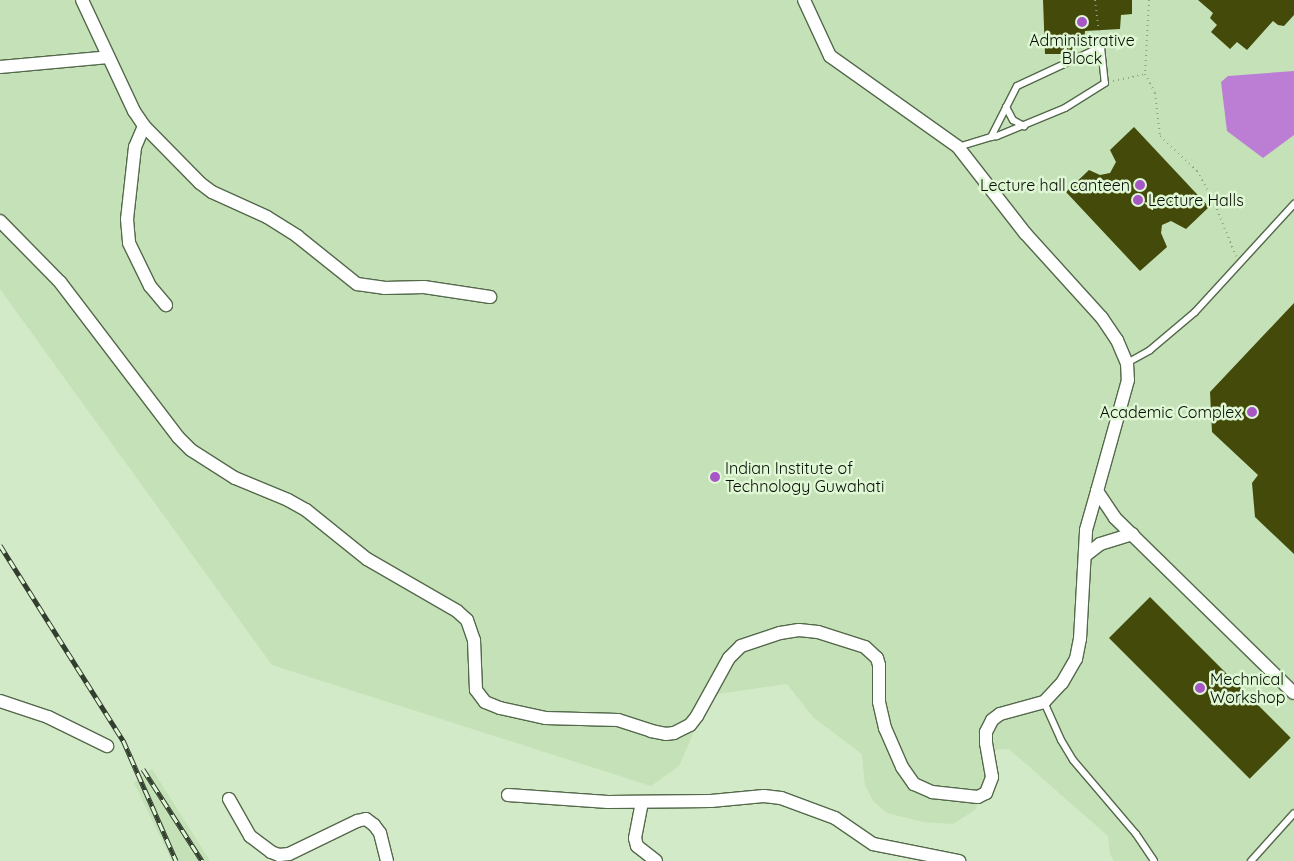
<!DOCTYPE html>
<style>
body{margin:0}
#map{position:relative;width:1294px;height:861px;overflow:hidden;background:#d2eac7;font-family:Quicksand,sans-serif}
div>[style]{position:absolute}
.built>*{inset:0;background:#c4e1b7}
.water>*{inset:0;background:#bc7ed4}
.building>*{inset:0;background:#444a0a;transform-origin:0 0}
.path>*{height:2px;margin-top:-1px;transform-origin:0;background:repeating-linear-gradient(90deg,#8fa287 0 1px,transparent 0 5px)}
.roads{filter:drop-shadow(1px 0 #54694b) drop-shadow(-1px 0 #54694b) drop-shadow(0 1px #54694b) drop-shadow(0 -1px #54694b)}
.service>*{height:6px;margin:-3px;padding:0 3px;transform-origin:3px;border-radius:3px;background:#fff}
.minor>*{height:12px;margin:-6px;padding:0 6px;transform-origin:6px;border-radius:6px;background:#fff}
.rail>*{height:5px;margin-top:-2.5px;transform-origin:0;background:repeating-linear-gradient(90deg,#dff7d4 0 9px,#333e2e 0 18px);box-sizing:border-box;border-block:1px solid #333e2e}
.dots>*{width:14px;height:14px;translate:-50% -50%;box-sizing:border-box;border:2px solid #dff7d4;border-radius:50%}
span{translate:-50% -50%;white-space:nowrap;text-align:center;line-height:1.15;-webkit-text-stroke:5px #dff7d4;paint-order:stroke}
.poi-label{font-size:16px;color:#070e04}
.right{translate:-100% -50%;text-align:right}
.left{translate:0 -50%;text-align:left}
</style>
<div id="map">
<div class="built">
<div style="clip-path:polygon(0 0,1294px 0,1294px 861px,1114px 861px,1110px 854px,1108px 836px,1009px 749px,995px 750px,985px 760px,984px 789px,975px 810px,953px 824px,923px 822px,887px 813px,873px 801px,865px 785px,862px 754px,814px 718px,787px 684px,710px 695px,679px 766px,651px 786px,272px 665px,0 289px)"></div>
<div style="clip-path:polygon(152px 769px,210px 861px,172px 861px,134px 783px)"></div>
</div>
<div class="water">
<div style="clip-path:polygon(1294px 71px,1294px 135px,1263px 158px,1227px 131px,1221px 82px,1228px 76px)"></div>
</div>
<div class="building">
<div style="clip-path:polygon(1043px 0,1132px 0,1132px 14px,1121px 15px,1120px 29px,1085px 31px,1084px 41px,1073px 42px,1072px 54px,1045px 54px)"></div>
<div style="clip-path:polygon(1198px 0,1294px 0,1294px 15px,1284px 26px,1278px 25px,1273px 21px,1247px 50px,1237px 42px,1230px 49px,1211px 32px,1217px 25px,1210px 18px,1213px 13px)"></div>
<div style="clip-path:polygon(1134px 127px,1209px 207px,1186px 229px,1171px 221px,1162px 225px,1161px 233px,1167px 247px,1140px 271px,1066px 192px,1089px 170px,1100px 175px,1110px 173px,1116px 162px,1110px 150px)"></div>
<div style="clip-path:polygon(1294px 303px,1294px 554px,1255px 517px,1252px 483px,1258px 475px,1212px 432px,1210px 392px)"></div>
<div style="left:1150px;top:597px;width:199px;height:58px;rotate:45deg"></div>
</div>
<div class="path">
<div style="left:1095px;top:0;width:39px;rotate:83deg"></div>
<div style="left:1149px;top:0;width:74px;rotate:93.1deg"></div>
<div style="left:1145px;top:74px;width:21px;rotate:62deg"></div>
<div style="left:1155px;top:93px;width:43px;rotate:83.4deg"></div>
<div style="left:1160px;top:136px;width:51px;rotate:43.4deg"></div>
<div style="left:1197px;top:171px;width:33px;rotate:61deg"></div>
<div style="left:1213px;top:200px;width:61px;rotate:67.7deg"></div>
<div style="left:1113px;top:81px;width:33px;rotate:-12deg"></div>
</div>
<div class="roads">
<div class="service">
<div style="left:1006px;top:107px;width:15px;rotate:62deg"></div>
<div style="left:1013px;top:120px;width:13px;rotate:29deg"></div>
<div style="left:958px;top:147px;width:34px;rotate:-17deg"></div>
<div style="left:991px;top:137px;width:57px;rotate:-63deg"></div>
<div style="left:1017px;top:86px;width:93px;rotate:-24.9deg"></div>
<div style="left:1101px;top:47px;width:36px;rotate:84deg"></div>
<div style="left:1105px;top:83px;width:47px;rotate:148deg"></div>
<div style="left:1065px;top:108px;width:74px;rotate:157.6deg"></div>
<div style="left:997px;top:136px;width:6px;rotate:171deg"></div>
<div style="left:1127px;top:363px;width:26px;rotate:-29deg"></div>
<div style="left:1150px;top:350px;width:59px;rotate:-40.2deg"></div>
<div style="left:1195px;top:312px;width:147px;rotate:-47.5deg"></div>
<div style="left:1044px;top:702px;width:42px;rotate:65.9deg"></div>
<div style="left:1061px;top:740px;width:23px;rotate:59deg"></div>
<div style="left:1073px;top:760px;width:97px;rotate:49.6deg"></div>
<div style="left:1136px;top:834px;width:32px;rotate:56deg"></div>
<div style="left:1251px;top:861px;width:64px;rotate:-48.1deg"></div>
</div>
<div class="minor">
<div style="left:82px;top:0;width:123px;rotate:64.9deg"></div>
<div style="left:134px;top:111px;width:18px;rotate:56deg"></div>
<div style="left:144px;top:126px;width:80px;rotate:45.5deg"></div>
<div style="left:200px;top:183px;width:15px;rotate:37deg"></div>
<div style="left:212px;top:192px;width:60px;rotate:24.4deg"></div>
<div style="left:267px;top:217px;width:36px;rotate:32deg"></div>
<div style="left:297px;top:236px;width:77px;rotate:38.7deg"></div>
<div style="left:357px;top:284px;width:27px;rotate:8deg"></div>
<div style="left:384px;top:288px;width:40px;rotate:-1.4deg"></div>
<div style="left:424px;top:287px;width:67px;rotate:8.6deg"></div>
<div style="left:804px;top:0;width:62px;rotate:65.1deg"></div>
<div style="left:830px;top:56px;width:157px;rotate:35.4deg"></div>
<div style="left:958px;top:147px;width:109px;rotate:52.1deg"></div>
<div style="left:1025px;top:233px;width:115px;rotate:47.8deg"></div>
<div style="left:1102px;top:318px;width:27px;rotate:56deg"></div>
<div style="left:1117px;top:340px;width:25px;rotate:67deg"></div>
<div style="left:1127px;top:363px;width:17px;rotate:87deg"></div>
<div style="left:1128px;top:380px;width:115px;rotate:105.6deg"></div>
<div style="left:1097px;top:491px;width:32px;rotate:56deg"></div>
<div style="left:1115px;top:518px;width:250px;rotate:44.4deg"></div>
<div style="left:0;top:67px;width:109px;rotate:-5.2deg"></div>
<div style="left:144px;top:126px;width:23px;rotate:113deg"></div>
<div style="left:135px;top:147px;width:72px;rotate:96.3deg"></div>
<div style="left:127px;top:219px;width:24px;rotate:85deg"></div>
<div style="left:129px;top:243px;width:48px;rotate:64deg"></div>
<div style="left:150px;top:286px;width:25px;rotate:50deg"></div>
<div style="left:0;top:221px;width:86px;rotate:45.5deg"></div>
<div style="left:60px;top:282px;width:195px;rotate:52.7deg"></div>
<div style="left:178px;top:437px;width:18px;rotate:45deg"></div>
<div style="left:191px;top:450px;width:52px;rotate:32.5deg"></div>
<div style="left:235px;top:478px;width:57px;rotate:22.5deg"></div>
<div style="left:288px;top:500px;width:21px;rotate:29deg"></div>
<div style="left:306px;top:510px;width:78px;rotate:38.8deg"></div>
<div style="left:367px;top:559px;width:104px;rotate:30deg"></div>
<div style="left:457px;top:611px;width:13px;rotate:42deg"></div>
<div style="left:467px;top:620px;width:21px;rotate:71deg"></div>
<div style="left:474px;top:640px;width:50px;rotate:87.7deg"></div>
<div style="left:476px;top:690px;width:15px;rotate:53deg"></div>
<div style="left:485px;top:702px;width:16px;rotate:22deg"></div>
<div style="left:500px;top:708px;width:46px;rotate:12.5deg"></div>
<div style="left:545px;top:718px;width:73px;rotate:1.6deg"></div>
<div style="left:618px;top:720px;width:35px;rotate:18deg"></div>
<div style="left:651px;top:731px;width:15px;rotate:11deg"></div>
<div style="left:666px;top:734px;width:8px;rotate:-7deg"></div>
<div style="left:674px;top:733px;width:18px;rotate:-27deg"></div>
<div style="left:690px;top:725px;width:11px;rotate:-52deg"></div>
<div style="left:697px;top:716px;width:66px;rotate:-61.1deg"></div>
<div style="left:729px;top:658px;width:17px;rotate:-45deg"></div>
<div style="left:741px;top:646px;width:41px;rotate:-18.4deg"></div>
<div style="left:780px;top:633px;width:19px;rotate:-9deg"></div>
<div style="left:799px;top:630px;width:19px;rotate:6deg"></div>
<div style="left:818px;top:632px;width:49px;rotate:17.7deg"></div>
<div style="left:865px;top:647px;width:16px;rotate:43deg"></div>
<div style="left:877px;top:658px;width:7px;rotate:74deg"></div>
<div style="left:879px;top:665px;width:37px;rotate:90deg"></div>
<div style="left:879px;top:702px;width:27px;rotate:77deg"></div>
<div style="left:885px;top:728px;width:43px;rotate:66.4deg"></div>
<div style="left:902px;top:767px;width:21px;rotate:55deg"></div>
<div style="left:914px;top:784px;width:20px;rotate:24deg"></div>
<div style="left:932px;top:792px;width:46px;rotate:6.2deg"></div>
<div style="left:978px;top:797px;width:9px;rotate:-27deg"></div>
<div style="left:986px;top:793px;width:17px;rotate:-69deg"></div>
<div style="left:992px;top:777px;width:35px;rotate:-100deg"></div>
<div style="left:986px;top:743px;width:11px;rotate:-90deg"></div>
<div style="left:986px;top:732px;width:13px;rotate:-63deg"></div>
<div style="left:992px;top:720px;width:10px;rotate:-37deg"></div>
<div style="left:1000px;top:714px;width:46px;rotate:-15.3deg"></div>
<div style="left:1044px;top:702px;width:26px;rotate:-47deg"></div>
<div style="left:1062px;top:683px;width:28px;rotate:-60deg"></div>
<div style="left:1076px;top:659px;width:20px;rotate:-79deg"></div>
<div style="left:1080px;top:639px;width:109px;rotate:-86.8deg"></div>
<div style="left:1086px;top:530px;width:41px;rotate:-74.2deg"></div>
<div style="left:1086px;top:555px;width:18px;rotate:-38deg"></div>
<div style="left:1100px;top:544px;width:34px;rotate:-17deg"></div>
<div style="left:0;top:701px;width:51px;rotate:18.4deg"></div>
<div style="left:48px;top:717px;width:66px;rotate:26.2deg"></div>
<div style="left:508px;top:795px;width:100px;rotate:4deg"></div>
<div style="left:608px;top:802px;width:103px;rotate:-0.6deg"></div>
<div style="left:711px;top:801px;width:53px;rotate:-5.4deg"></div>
<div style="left:764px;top:796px;width:17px;rotate:7deg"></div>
<div style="left:781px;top:798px;width:58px;rotate:20.3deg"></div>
<div style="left:835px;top:818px;width:46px;rotate:34.4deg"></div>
<div style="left:873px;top:844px;width:88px;rotate:11.2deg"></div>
<div style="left:229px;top:799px;width:43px;rotate:60.4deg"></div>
<div style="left:250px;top:836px;width:26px;rotate:37deg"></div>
<div style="left:271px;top:852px;width:9px;rotate:21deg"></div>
<div style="left:279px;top:855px;width:10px;rotate:-6deg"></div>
<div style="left:289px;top:854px;width:76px;rotate:-25.9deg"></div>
<div style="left:357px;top:821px;width:9px;rotate:-13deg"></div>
<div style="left:366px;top:819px;width:10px;rotate:37deg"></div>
<div style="left:374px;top:825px;width:10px;rotate:53deg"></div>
<div style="left:380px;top:833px;width:29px;rotate:76deg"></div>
<div style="left:642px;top:802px;width:37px;rotate:101deg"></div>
<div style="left:635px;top:838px;width:8px;rotate:76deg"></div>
<div style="left:637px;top:846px;width:24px;rotate:38deg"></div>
</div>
</div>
<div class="rail">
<div style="left:0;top:545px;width:231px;rotate:57.8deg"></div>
<div style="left:123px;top:740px;width:132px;rotate:66.3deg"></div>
<div style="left:143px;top:769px;width:109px;rotate:57.3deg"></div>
</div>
<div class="dots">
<div style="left:1082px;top:22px;background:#a756c6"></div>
<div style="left:1140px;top:185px;background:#a756c6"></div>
<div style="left:1138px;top:200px;background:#a756c6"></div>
<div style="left:1252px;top:412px;background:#a756c6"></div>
<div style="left:715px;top:477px;background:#a756c6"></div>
<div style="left:1200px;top:688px;background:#a756c6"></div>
</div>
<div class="poi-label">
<span style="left:1082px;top:49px">Administrative<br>Block</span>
<span class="right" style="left:1130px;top:185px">Lecture hall canteen</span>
<span class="left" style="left:1148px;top:200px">Lecture Halls</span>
<span class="right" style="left:1242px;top:412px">Academic Complex</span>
<span class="left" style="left:725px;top:477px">Indian Institute of<br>Technology Guwahati</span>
<span class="left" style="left:1210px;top:688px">Mechnical<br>Workshop</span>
</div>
</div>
